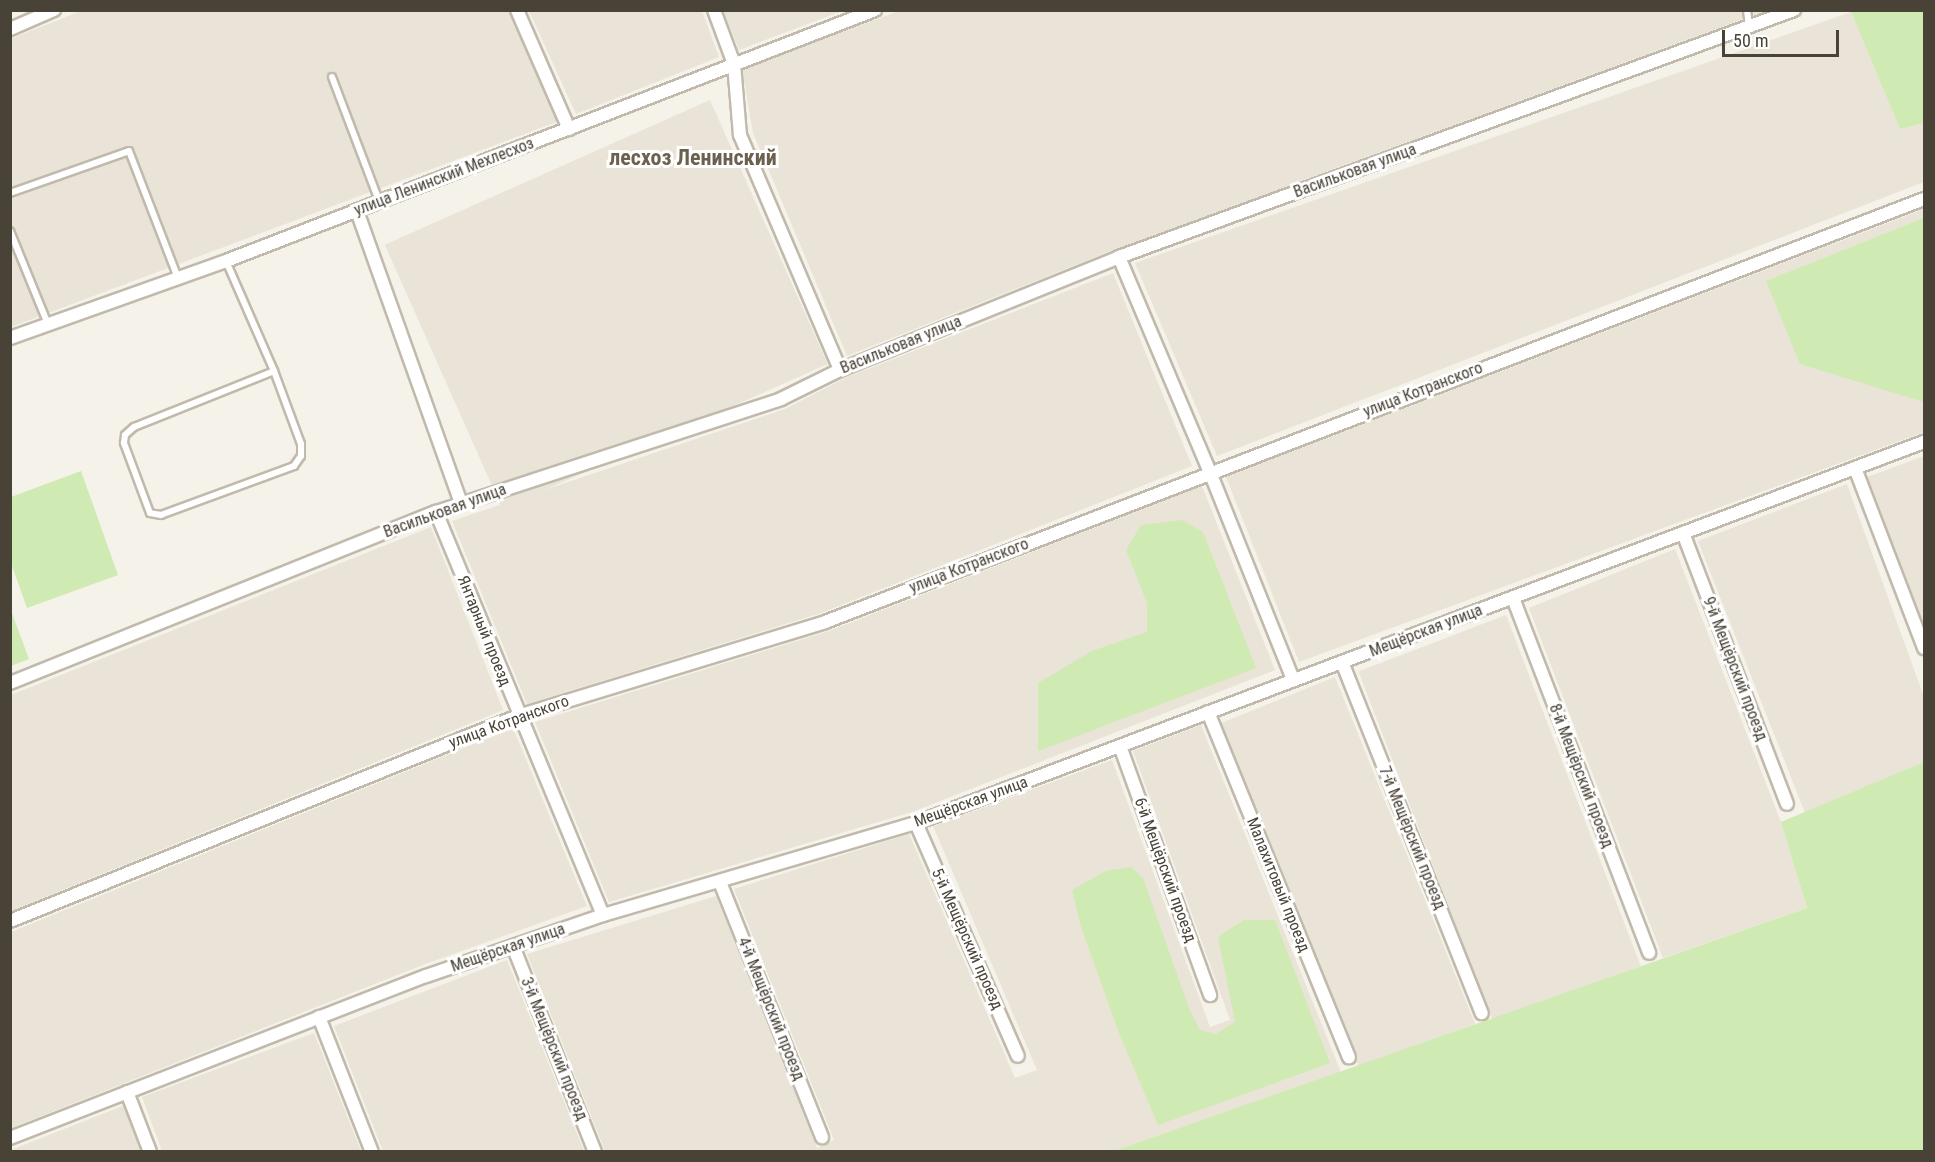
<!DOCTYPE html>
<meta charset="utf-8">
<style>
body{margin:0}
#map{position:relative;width:1935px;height:1162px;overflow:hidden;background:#f5f2e9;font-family:"Roboto Condensed",sans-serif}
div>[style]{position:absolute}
.residential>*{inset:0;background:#e9e4d7;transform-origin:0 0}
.green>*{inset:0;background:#cfeab2}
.roads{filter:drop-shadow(2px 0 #c1baac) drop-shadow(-2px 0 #c1baac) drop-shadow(0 2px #c1baac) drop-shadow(0 -2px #c1baac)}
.lane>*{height:6px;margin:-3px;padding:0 3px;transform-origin:3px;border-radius:3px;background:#fff}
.street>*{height:12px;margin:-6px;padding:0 6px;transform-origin:6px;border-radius:6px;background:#fff}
span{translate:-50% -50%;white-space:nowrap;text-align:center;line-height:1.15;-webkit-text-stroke:6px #fff;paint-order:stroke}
.street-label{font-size:16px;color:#494237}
.district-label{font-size:22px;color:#6c614e;font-weight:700}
.frame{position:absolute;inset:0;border:12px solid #494237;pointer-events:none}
.scale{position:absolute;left:1722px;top:30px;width:117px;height:27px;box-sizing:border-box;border:3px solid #494237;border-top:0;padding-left:8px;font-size:18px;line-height:21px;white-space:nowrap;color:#494237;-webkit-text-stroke:4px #fff;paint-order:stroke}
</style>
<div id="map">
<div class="residential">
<div style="clip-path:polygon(81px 11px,509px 11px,559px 121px,11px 327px,10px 39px)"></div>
<div style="clip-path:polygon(529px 11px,702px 11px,719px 57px,576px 114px)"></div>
<div style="clip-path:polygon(723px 11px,842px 11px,739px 50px)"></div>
<div style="clip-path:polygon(899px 11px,1765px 11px,1113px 250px,847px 356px,753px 133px,742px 69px)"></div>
<div style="clip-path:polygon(1851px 12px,1900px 129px,1924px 123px,1924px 182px,1217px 456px,1135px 263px)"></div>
<div style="left:710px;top:100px;width:289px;height:356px;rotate:66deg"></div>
<div style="clip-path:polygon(1924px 209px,1924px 432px,1299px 662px,1226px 477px)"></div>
<div style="clip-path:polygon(1113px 273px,1192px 466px,821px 613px,527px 704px,452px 521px,785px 409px,845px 378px)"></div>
<div style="clip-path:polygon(1924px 456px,1924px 626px,1867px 477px)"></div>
<div style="clip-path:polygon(1847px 484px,1924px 697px,1924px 762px,1805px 813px,1698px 541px)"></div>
<div style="clip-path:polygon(1202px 486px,1275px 670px,912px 812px,609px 902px,535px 722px,829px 631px)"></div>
<div style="clip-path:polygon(431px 527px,503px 710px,11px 911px,11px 695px)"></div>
<div style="clip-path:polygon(1675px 549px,1781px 822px,1807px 908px,1663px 958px,1529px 608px)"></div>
<div style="left:1506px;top:615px;width:376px;height:158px;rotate:69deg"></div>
<div style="left:1335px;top:677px;width:374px;height:124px;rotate:68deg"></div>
<div style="clip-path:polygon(1201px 725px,1341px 1072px,1114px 1151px,605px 1151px,527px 954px,716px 896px,817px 1148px,834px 1140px,734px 889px,909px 834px,1015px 1078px,1037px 1070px,933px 826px,1112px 760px,1210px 1027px,1230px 1020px,1133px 751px)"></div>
<div style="clip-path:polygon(513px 728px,587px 906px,420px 966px,11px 1128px,11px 932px)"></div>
<div style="clip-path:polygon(507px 960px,584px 1151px,383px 1151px,334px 1026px)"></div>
<div style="clip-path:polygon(314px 1033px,361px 1151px,162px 1151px,142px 1097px)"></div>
<div style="clip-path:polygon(125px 1105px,143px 1151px,11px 1151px,11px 1150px)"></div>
</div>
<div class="green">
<div style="clip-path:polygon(1853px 11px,1924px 11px,1924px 123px,1900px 129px,1851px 12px)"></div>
<div style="clip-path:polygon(1924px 218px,1924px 402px,1800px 364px,1766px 281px)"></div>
<div style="clip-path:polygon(81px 471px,118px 575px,27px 608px,11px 563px,11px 497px)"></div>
<div style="clip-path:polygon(1182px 520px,1203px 532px,1256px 668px,1038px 751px,1038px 683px,1092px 651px,1147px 632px,1147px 603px,1126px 550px,1141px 525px)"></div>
<div style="clip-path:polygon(10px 608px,29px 659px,11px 666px,10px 666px)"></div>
<div style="clip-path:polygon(1924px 762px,1924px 1151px,1114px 1151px,1807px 908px,1781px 822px)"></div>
<div style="clip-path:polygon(1131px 867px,1143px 878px,1190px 1011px,1200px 1030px,1216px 1034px,1235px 1022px,1218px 937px,1244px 920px,1275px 920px,1330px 1063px,1158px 1125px,1119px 1033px,1081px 927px,1072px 890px,1106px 871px)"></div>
</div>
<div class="roads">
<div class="lane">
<div style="left:1747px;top:10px;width:17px;rotate:83deg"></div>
<div style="left:332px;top:77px;width:133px;rotate:69.2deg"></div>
<div style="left:10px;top:193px;width:126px;rotate:-19.4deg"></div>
<div style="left:129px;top:151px;width:136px;rotate:68.9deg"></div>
<div style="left:10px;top:231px;width:100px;rotate:67.8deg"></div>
<div style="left:226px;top:261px;width:120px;rotate:66.4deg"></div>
<div style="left:274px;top:371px;width:78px;rotate:69.7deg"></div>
<div style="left:301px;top:444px;width:12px;rotate:90deg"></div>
<div style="left:301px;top:456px;width:12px;rotate:125deg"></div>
<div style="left:294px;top:466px;width:142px;rotate:159.8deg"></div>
<div style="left:161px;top:515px;width:11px;rotate:-170deg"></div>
<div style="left:150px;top:513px;width:75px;rotate:-110.4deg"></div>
<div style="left:124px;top:443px;width:8px;rotate:-83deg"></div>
<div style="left:125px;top:435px;width:12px;rotate:-42deg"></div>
<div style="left:134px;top:427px;width:151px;rotate:-21.8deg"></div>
</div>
<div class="street">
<div style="left:517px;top:10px;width:130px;rotate:66.4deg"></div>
<div style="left:714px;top:10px;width:58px;rotate:69.7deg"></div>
<div style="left:734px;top:64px;width:71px;rotate:85.2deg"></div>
<div style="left:740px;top:135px;width:255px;rotate:66.9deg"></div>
<div style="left:10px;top:29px;width:48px;rotate:-23.4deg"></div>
<div style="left:357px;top:211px;width:310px;rotate:70.4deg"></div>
<div style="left:1119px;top:257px;width:233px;rotate:67.1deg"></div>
<div style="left:1210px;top:472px;width:224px;rotate:68.2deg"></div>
<div style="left:10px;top:338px;width:229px;rotate:-19.6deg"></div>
<div style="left:226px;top:261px;width:696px;rotate:-21.14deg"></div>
<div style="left:1855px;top:468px;width:193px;rotate:69deg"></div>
<div style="left:436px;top:512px;width:436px;rotate:67.5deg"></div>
<div style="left:1683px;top:533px;width:290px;rotate:69deg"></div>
<div style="left:1513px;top:598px;width:380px;rotate:69deg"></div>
<div style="left:1342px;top:662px;width:378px;rotate:68.3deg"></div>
<div style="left:10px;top:683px;width:459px;rotate:-21.9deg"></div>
<div style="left:436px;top:512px;width:363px;rotate:-18.1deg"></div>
<div style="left:781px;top:399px;width:66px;rotate:-26.2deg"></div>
<div style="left:840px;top:370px;width:301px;rotate:-22deg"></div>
<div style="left:1119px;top:257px;width:719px;rotate:-20.1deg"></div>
<div style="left:1208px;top:712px;width:373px;rotate:67.8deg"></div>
<div style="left:1120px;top:746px;width:265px;rotate:70.1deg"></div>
<div style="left:916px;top:823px;width:254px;rotate:66.4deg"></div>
<div style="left:720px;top:882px;width:275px;rotate:68.2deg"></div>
<div style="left:10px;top:921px;width:548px;rotate:-21.98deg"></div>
<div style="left:518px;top:716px;width:321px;rotate:-17deg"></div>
<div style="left:825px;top:622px;width:1178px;rotate:-21.05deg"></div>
<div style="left:513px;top:946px;width:222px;rotate:68.3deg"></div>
<div style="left:319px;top:1017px;width:145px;rotate:68.6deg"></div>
<div style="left:127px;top:1092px;width:64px;rotate:69deg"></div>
<div style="left:10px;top:1138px;width:446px;rotate:-21.3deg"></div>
<div style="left:426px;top:976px;width:187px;rotate:-19deg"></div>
<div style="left:603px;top:915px;width:326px;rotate:-16.4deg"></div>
<div style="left:916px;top:823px;width:1078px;rotate:-20.71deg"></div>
</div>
</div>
<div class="street-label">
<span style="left:1355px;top:171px;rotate:-20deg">Васильковая улица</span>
<span style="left:444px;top:177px;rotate:-21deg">улица Ленинский Мехлесхоз</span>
<span style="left:901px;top:345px;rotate:-22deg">Васильковая улица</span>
<span style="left:1423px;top:390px;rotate:-21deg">улица Котранского</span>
<span style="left:445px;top:511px;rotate:-20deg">Васильковая улица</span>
<span style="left:969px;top:566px;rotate:-21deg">улица Котранского</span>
<span style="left:484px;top:631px;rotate:68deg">Янтарный проезд</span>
<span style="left:1426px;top:631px;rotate:-21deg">Мещёрская улица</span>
<span style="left:1735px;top:669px;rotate:69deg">9-й Мещёрский проезд</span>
<span style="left:509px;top:722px;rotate:-20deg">улица Котранского</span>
<span style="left:1581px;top:776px;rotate:69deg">8-й Мещёрский проезд</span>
<span style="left:971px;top:802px;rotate:-20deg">Мещёрская улица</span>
<span style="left:1412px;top:838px;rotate:68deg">7-й Мещёрский проезд</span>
<span style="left:1165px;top:870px;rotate:70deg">6-й Мещёрский проезд</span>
<span style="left:1278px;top:885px;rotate:68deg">Малахитовый проезд</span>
<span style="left:967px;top:939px;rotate:66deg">5-й Мещёрский проезд</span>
<span style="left:508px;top:948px;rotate:-19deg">Мещёрская улица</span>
<span style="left:771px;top:1009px;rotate:68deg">4-й Мещёрский проезд</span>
<span style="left:554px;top:1049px;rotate:68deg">3-й Мещёрский проезд</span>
</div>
<div class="district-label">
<span style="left:693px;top:158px">лесхоз Ленинский</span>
</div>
<div class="frame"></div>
<div class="scale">50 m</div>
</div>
